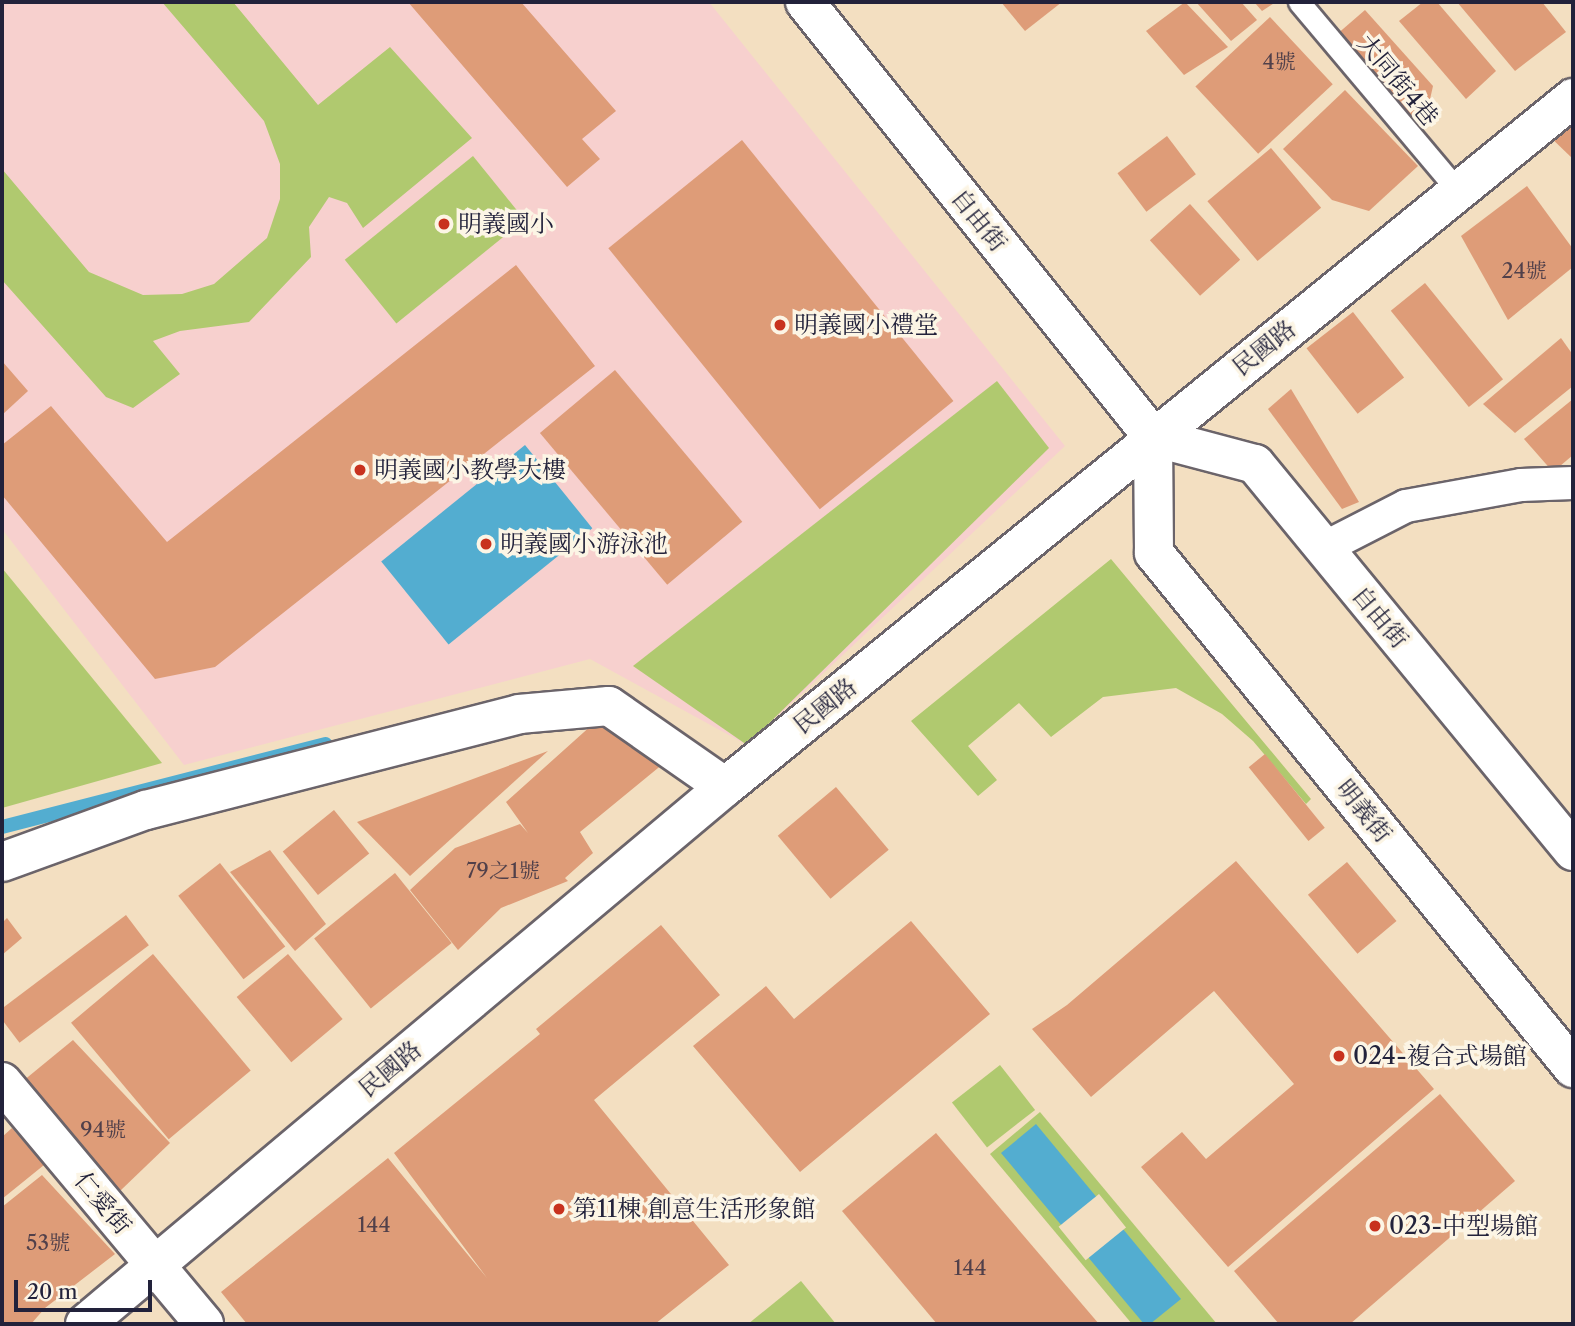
<!DOCTYPE html>
<meta charset="utf-8">
<style>
body{margin:0}
#map{position:relative;width:1575px;height:1326px;overflow:hidden;background:#f3dfc1;font-family:"Libre Caslon Text","Noto Serif TC",serif}
div>[style]{position:absolute}
.built>*{inset:0;background:#f7d0ce}
.green>*{inset:0;background:#b0c96f;transform-origin:0 0}
.water>*{inset:0;background:#53add0;transform-origin:0 0}
.pier>*{inset:0;background:#f3dfc1;transform-origin:0 0}
.stream>*{height:14px;margin:-7px;padding:0 7px;transform-origin:7px;border-radius:7px;background:#53add0}
.building>*{inset:0;background:#de9c78;transform-origin:0 0}
.roads{filter:drop-shadow(2px 0 #6b646a) drop-shadow(-2px 0 #6b646a) drop-shadow(0 2px #6b646a) drop-shadow(0 -2px #6b646a)}
.service>*{height:21px;margin:-10.5px;padding:0 10.5px;transform-origin:10.5px;border-radius:10.5px;background:#fff}
.pedestrian>*{height:32px;margin:-16px;padding:0 16px;transform-origin:16px;border-radius:16px;background:#fff}
.minor>*{height:38px;margin:-19px;padding:0 19px;transform-origin:19px;border-radius:19px;background:#fff}
.dots>*{width:19px;height:19px;translate:-50% -50%;box-sizing:border-box;border:4px solid #fcf5e5;border-radius:50%}
span{translate:-50% -50%;white-space:nowrap;text-align:center;line-height:1.15;-webkit-text-stroke:7px #fcf5e5;paint-order:stroke}
.number-label{font-size:21px;color:#51404a}
.number-label span{-webkit-text-stroke-width:0}
.street-label{font-size:24px;color:#22223b}
.poi-label{font-size:24px;color:#22223b}
.left{translate:0 -50%;text-align:left}
.frame{position:absolute;inset:0;border:4px solid #22223b;pointer-events:none}
.scale{position:absolute;left:14px;top:1280px;width:138px;height:32px;box-sizing:border-box;border:4px solid #22223b;border-top:0;padding-left:9px;font-size:21px;line-height:24px;white-space:nowrap;color:#22223b;-webkit-text-stroke:5px #fcf5e5;paint-order:stroke}
</style>
<div id="map">
<div class="built">
<div style="clip-path:polygon(2px 2px,709px 2px,1065px 446px,747px 745px,590px 659px,184px 765px,2px 529px)"></div>
</div>
<div class="green">
<div style="clip-path:polygon(162px 2px,233px 2px,318px 105px,390px 47px,472px 138px,363px 228px,347px 203px,329px 197px,309px 227px,311px 257px,249px 322px,180px 331px,153px 341px,180px 374px,133px 408px,106px 397px,2px 280px,2px 169px,89px 272px,143px 295px,182px 294px,214px 284px,267px 238px,280px 199px,280px 164px,264px 121px)"></div>
<div style="left:473px;top:156px;width:82px;height:165px;rotate:51deg"></div>
<div style="clip-path:polygon(997px 381px,1049px 448px,747px 745px,633px 666px)"></div>
<div style="clip-path:polygon(1111px 559px,1311px 799px,1306px 804px,1253px 741px,1222px 714px,1176px 688px,1103px 697px,1051px 737px,1019px 703px,968px 746px,997px 780px,978px 796px,911px 721px)"></div>
<div style="clip-path:polygon(2px 568px,162px 763px,2px 808px)"></div>
<div style="left:1000px;top:1065px;width:57px;height:61px;rotate:52deg"></div>
<div style="clip-path:polygon(1040px 1112px,1217px 1324px,1132px 1324px,990px 1154px)"></div>
<div style="clip-path:polygon(801px 1281px,836px 1324px,748px 1324px)"></div>
</div>
<div class="water">
<div style="left:525px;top:445px;width:107px;height:185px;rotate:51deg"></div>
<div style="clip-path:polygon(1036px 1124px,1181px 1299px,1150px 1324px,1144px 1324px,1001px 1153px)"></div>
</div>
<div class="pier">
<div style="left:1099px;top:1194px;width:43px;height:52px;rotate:51deg"></div>
</div>
<div class="stream">
<div style="left:2px;top:827px;width:334px;rotate:-14.4deg"></div>
</div>
<div class="building">
<div style="clip-path:polygon(408px 2px,521px 2px,616px 111px,582px 139px,600px 159px,567px 187px)"></div>
<div style="clip-path:polygon(1001px 2px,1062px 2px,1025px 31px)"></div>
<div style="clip-path:polygon(1185px 2px,1228px 47px,1184px 75px,1146px 31px)"></div>
<div style="clip-path:polygon(1196px 2px,1241px 2px,1257px 20px,1231px 41px)"></div>
<div style="clip-path:polygon(1254px 2px,1276px 2px,1262px 11px)"></div>
<div style="clip-path:polygon(1423px 2px,1437px 2px,1496px 71px,1466px 99px,1399px 21px)"></div>
<div style="clip-path:polygon(1457px 2px,1542px 2px,1566px 32px,1515px 71px)"></div>
<div style="clip-path:polygon(1365px 10px,1433px 86px,1426px 117px,1383px 119px,1321px 48px)"></div>
<div style="left:1270px;top:17px;width:92px;height:102px;rotate:47deg"></div>
<div style="clip-path:polygon(1345px 90px,1418px 166px,1369px 211px,1332px 200px,1283px 149px)"></div>
<div style="clip-path:polygon(1573px 115px,1573px 159px,1546px 133px)"></div>
<div style="left:1167px;top:136px;width:48px;height:62px;rotate:53deg"></div>
<div style="left:742px;top:140px;width:336px;height:172px;rotate:51deg"></div>
<div style="left:1271px;top:148px;width:78px;height:83px;rotate:50deg"></div>
<div style="clip-path:polygon(1527px 186px,1573px 249px,1573px 267px,1508px 320px,1461px 236px)"></div>
<div style="left:1190px;top:204px;width:75px;height:54px;rotate:48deg"></div>
<div style="clip-path:polygon(516px 265px,595px 366px,215px 667px,155px 679px,2px 495px,2px 445px,51px 406px,167px 542px)"></div>
<div style="left:1425px;top:283px;width:124px;height:44px;rotate:51deg"></div>
<div style="left:1353px;top:312px;width:83px;height:59px;rotate:52deg"></div>
<div style="clip-path:polygon(1561px 338px,1573px 355px,1573px 386px,1515px 433px,1483px 404px)"></div>
<div style="clip-path:polygon(2px 361px,28px 391px,2px 415px)"></div>
<div style="left:615px;top:370px;width:198px;height:98px;rotate:50deg"></div>
<div style="clip-path:polygon(1291px 389px,1359px 502px,1342px 509px,1268px 409px)"></div>
<div style="clip-path:polygon(1573px 399px,1573px 455px,1553px 472px,1524px 439px)"></div>
<div style="clip-path:polygon(603px 715px,669px 759px,580px 832px,593px 853px,565px 878px,568px 881px,501px 908px,458px 950px,410px 890px,455px 848px,520px 824px,528px 833px,506px 802px)"></div>
<div style="clip-path:polygon(548px 751px,410px 876px,357px 822px)"></div>
<div style="left:1265px;top:754px;width:95px;height:21px;rotate:51deg"></div>
<div style="left:836px;top:787px;width:82px;height:76px;rotate:50deg"></div>
<div style="left:334px;top:810px;width:56px;height:66px;rotate:51deg"></div>
<div style="clip-path:polygon(270px 850px,326px 924px,295px 951px,230px 872px)"></div>
<div style="clip-path:polygon(1236px 861px,1434px 1089px,1228px 1267px,1141px 1167px,1182px 1132px,1206px 1159px,1294px 1084px,1214px 991px,1091px 1097px,1032px 1029px,1067px 1005px)"></div>
<div style="left:1347px;top:862px;width:77px;height:51px;rotate:50deg"></div>
<div style="left:220px;top:863px;width:106px;height:53px;rotate:52deg"></div>
<div style="left:395px;top:873px;width:90px;height:104px;rotate:51deg"></div>
<div style="left:126px;top:915px;width:38px;height:162px;rotate:53deg"></div>
<div style="clip-path:polygon(7px 918px,22px 938px,2px 955px,2px 923px)"></div>
<div style="clip-path:polygon(911px 921px,990px 1014px,800px 1172px,693px 1046px,766px 986px,794px 1019px)"></div>
<div style="clip-path:polygon(661px 925px,720px 995px,594px 1100px,729px 1265px,655px 1324px,247px 1324px,221px 1292px,388px 1158px,487px 1278px,394px 1153px,540px 1034px,536px 1029px)"></div>
<div style="left:153px;top:954px;width:152px;height:107px;rotate:50deg"></div>
<div style="left:288px;top:954px;width:85px;height:67px;rotate:50deg"></div>
<div style="clip-path:polygon(73px 1040px,170px 1143px,120px 1191px,98px 1187px,23px 1081px)"></div>
<div style="clip-path:polygon(1440px 1094px,1515px 1181px,1350px 1324px,1279px 1324px,1234px 1271px)"></div>
<div style="clip-path:polygon(12px 1128px,44px 1165px,2px 1199px,2px 1137px)"></div>
<div style="clip-path:polygon(936px 1133px,1099px 1324px,937px 1324px,842px 1211px)"></div>
<div style="clip-path:polygon(42px 1175px,115px 1254px,45px 1308px,31px 1324px,2px 1324px,2px 1207px)"></div>
</div>
<div class="roads">
<div class="service">
<div style="left:1299px;top:2px;width:247px;rotate:49.9deg"></div>
</div>
<div class="pedestrian">
<div style="left:1324px;top:548px;width:92px;rotate:-27.1deg"></div>
<div style="left:1406px;top:506px;width:117px;rotate:-10.3deg"></div>
<div style="left:1521px;top:485px;width:52px;rotate:-2.2deg"></div>
</div>
<div class="minor">
<div style="left:805px;top:2px;width:557px;rotate:51.34deg"></div>
<div style="left:1573px;top:851px;width:501px;rotate:-129.41deg"></div>
<div style="left:1255px;top:464px;width:106px;rotate:-165.2deg"></div>
<div style="left:1153px;top:437px;width:116px;rotate:89.5deg"></div>
<div style="left:1154px;top:553px;width:664px;rotate:50.87deg"></div>
<div style="left:2px;top:862px;width:153px;rotate:-19.9deg"></div>
<div style="left:146px;top:810px;width:385px;rotate:-14.4deg"></div>
<div style="left:519px;top:714px;width:90px;rotate:-5.1deg"></div>
<div style="left:609px;top:706px;width:141px;rotate:34.9deg"></div>
<div style="left:2px;top:1082px;width:315px;rotate:50.1deg"></div>
<div style="left:85px;top:1324px;width:835px;rotate:-40deg"></div>
<div style="left:725px;top:787px;width:1093px;rotate:-39.09deg"></div>
</div>
</div>
<div class="dots">
<div style="left:444px;top:224px;background:#c8321e"></div>
<div style="left:780px;top:325px;background:#c8321e"></div>
<div style="left:360px;top:470px;background:#c8321e"></div>
<div style="left:486px;top:544px;background:#c8321e"></div>
<div style="left:1339px;top:1056px;background:#c8321e"></div>
<div style="left:559px;top:1209px;background:#c8321e"></div>
<div style="left:1375px;top:1226px;background:#c8321e"></div>
</div>
<div class="number-label">
<span style="left:1279px;top:62px">4號</span>
<span style="left:1524px;top:271px">24號</span>
<span style="left:503px;top:871px">79之1號</span>
<span style="left:103px;top:1130px">94號</span>
<span style="left:374px;top:1225px">144</span>
<span style="left:48px;top:1243px">53號</span>
<span style="left:970px;top:1268px">144</span>
</div>
<div class="street-label">
<span style="left:1398px;top:80px;rotate:50deg">大同街4巷</span>
<span style="left:979px;top:220px;rotate:51deg">自由街</span>
<span style="left:1264px;top:348px;rotate:-39deg">民國路</span>
<span style="left:1380px;top:617px;rotate:50deg">自由街</span>
<span style="left:825px;top:706px;rotate:-39deg">民國路</span>
<span style="left:1364px;top:811px;rotate:51deg">明義街</span>
<span style="left:390px;top:1069px;rotate:-40deg">民國路</span>
<span style="left:103px;top:1203px;rotate:50deg">仁愛街</span>
</div>
<div class="poi-label">
<span class="left" style="left:458px;top:224px">明義國小</span>
<span class="left" style="left:794px;top:325px">明義國小禮堂</span>
<span class="left" style="left:374px;top:470px">明義國小教學大樓</span>
<span class="left" style="left:500px;top:544px">明義國小游泳池</span>
<span class="left" style="left:1353px;top:1056px">024-複合式場館</span>
<span class="left" style="left:573px;top:1209px">第11棟 創意生活形象館</span>
<span class="left" style="left:1389px;top:1226px">023-中型場館</span>
</div>
<div class="frame"></div>
<div class="scale">20 m</div>
</div>
